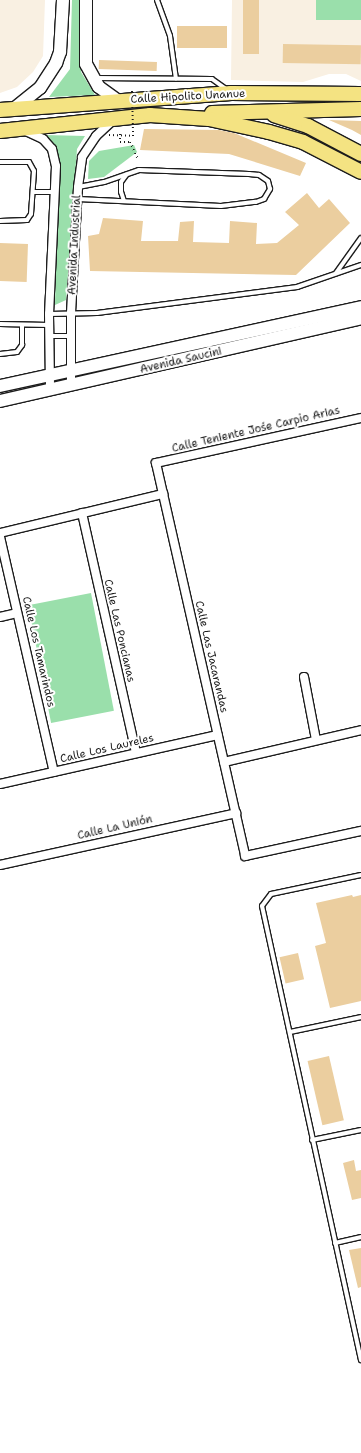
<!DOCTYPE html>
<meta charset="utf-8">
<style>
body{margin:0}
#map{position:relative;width:361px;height:1453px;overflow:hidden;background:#fff;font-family:"Shantell Sans",sans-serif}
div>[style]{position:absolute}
.built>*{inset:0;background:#f9f0e2}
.green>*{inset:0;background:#9adfab;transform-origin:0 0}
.building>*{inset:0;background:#ebce9f;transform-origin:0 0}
.path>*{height:2px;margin-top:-1px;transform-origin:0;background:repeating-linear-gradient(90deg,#1c1c1c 0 1px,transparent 0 4px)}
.roads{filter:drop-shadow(1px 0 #1c1c1c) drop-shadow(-1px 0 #1c1c1c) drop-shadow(0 1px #1c1c1c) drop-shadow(0 -1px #1c1c1c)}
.service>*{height:4px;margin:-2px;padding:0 2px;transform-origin:2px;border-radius:2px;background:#fff}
.minor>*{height:8px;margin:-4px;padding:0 4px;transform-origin:4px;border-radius:4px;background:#fff}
.secondary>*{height:12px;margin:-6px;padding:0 6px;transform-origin:6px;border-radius:6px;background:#fff}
.trunk>*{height:14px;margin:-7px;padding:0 7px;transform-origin:7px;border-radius:7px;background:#f4e382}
.path-bridge>*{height:2px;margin-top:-1px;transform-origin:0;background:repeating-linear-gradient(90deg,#1c1c1c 0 1px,transparent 0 4px)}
span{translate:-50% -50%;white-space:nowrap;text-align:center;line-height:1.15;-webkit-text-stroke:4px #fff;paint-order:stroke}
.street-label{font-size:11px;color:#1c1c1c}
</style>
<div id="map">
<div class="built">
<div style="clip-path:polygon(0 0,45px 0,43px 56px,33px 72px,17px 87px,0 93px)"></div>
<div style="clip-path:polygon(232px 0,361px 0,361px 81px,346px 74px,329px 74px,303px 82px,231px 80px)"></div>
</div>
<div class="green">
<div style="clip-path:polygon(72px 0,83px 0,81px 72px,95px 95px,49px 97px,70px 69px)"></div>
<div style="left:316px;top:0;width:45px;height:20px"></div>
<div style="clip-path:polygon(45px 135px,85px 136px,77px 149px,66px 300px,55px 305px,58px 155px)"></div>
<div style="clip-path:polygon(134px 145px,137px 152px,104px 177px,88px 179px,89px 161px,99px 151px)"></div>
<div style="left:91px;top:593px;width:120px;height:64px;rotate:79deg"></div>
</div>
<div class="building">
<div style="left:243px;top:0;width:16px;height:54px"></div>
<div style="left:227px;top:26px;width:22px;height:50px;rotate:90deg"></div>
<div style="left:283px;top:44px;width:78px;height:19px;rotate:1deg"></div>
<div style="left:99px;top:60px;width:58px;height:9px;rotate:2deg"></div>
<div style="clip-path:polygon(329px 120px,361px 121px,361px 135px,352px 130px)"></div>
<div style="clip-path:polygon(144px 129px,219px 130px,234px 133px,306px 163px,300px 176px,229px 154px,140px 150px)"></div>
<div style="clip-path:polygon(307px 193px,319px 208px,329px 199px,350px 223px,296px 275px,90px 271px,88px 236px,99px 234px,103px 218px,143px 221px,141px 241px,178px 241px,180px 222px,194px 221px,193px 242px,229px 243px,230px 221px,257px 223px,256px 244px,277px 243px,299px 225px,285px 212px)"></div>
<div style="left:0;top:243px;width:28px;height:38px;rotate:2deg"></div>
<div style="clip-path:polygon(352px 895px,353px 897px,361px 895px,361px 1001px,330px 1008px,315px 946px,326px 943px,316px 903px)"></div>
<div style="left:298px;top:953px;width:27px;height:19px;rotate:77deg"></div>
<div style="left:329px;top:1056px;width:66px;height:22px;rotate:77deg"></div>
<div style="clip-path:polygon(354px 1160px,356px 1171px,361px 1170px,361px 1198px,352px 1200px,343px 1163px)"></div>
<div style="clip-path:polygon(361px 1248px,361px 1287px,358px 1288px,349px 1250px)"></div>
</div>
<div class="path">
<div style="left:120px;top:134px;width:8px;rotate:90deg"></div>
<div style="left:120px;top:142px;width:10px"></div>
<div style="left:130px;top:142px;width:19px;rotate:65deg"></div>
<div style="left:109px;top:135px;width:24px;rotate:2deg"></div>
<div style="left:133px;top:136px;width:4px;rotate:-90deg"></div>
</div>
<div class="roads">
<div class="service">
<div style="left:157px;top:0;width:38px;rotate:70deg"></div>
<div style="left:170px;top:36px;width:43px;rotate:82.1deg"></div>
<div style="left:96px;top:78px;width:116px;rotate:0.5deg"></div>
<div style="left:212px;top:79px;width:17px;rotate:36deg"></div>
<div style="left:0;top:162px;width:29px"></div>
<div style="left:29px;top:162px;width:10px;rotate:61deg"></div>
<div style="left:34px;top:171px;width:43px;rotate:94deg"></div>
<div style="left:31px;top:214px;width:7px;rotate:124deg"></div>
<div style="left:27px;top:220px;width:27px;rotate:178deg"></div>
<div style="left:33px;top:192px;width:20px"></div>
<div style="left:78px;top:199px;width:143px;rotate:2.8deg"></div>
<div style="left:221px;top:206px;width:35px;rotate:-7deg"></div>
<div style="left:256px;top:202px;width:9px;rotate:-21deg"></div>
<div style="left:264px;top:199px;width:12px;rotate:-59deg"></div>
<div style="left:270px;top:189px;width:8px;rotate:-104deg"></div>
<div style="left:268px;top:181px;width:11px;rotate:-146deg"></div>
<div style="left:259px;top:175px;width:10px;rotate:-174deg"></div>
<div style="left:249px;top:174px;width:110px;rotate:-177.9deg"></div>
<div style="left:139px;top:170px;width:37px;rotate:161deg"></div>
<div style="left:104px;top:182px;width:26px;rotate:169deg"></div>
<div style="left:124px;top:201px;width:9px;rotate:-108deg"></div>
<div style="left:121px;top:192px;width:10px;rotate:-90deg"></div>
<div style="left:121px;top:182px;width:9px;rotate:-54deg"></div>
<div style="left:336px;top:273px;width:43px;rotate:-54.5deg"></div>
<div style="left:49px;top:314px;width:48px;rotate:-1.2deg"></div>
<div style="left:97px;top:313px;width:202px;rotate:-7.4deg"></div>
<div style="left:297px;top:287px;width:68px;rotate:-19deg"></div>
<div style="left:0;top:324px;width:49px;rotate:1.2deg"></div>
<div style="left:49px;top:336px;width:21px"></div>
<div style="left:0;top:354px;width:17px;rotate:-7deg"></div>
<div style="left:17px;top:352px;width:9px;rotate:-54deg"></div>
<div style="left:22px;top:345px;width:19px;rotate:-90deg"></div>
<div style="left:361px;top:875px;width:92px;rotate:168.1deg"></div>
<div style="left:271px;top:894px;width:15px;rotate:127deg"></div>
<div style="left:262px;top:906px;width:465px;rotate:77.7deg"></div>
<div style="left:290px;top:1032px;width:73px;rotate:-11.9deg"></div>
<div style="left:312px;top:1140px;width:50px;rotate:-11.5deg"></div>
<div style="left:335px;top:1243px;width:27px;rotate:-13deg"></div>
</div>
<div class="minor">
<div style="left:26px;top:131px;width:19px;rotate:25deg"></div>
<div style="left:43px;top:139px;width:13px;rotate:48deg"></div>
<div style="left:52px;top:149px;width:17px;rotate:77deg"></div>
<div style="left:56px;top:166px;width:148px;rotate:92.7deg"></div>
<div style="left:49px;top:314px;width:76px;rotate:89.2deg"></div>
<div style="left:71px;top:386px;width:73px;rotate:-90deg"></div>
<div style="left:71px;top:313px;width:126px;rotate:-86.8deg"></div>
<div style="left:78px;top:187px;width:30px;rotate:-82deg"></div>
<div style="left:82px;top:157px;width:25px;rotate:-56deg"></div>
<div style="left:96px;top:136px;width:25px;rotate:-43deg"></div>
<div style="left:361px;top:418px;width:210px;rotate:167.6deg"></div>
<div style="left:156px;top:463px;width:403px;rotate:77.2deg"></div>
<div style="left:245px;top:856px;width:119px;rotate:-12.2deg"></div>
<div style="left:82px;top:513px;width:246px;rotate:77.3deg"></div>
<div style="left:0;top:533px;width:168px;rotate:-13.5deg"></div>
<div style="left:0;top:537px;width:241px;rotate:77.1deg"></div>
<div style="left:0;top:617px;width:17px;rotate:-13deg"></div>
<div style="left:304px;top:677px;width:64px;rotate:79.2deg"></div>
<div style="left:224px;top:762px;width:141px;rotate:-13.1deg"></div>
<div style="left:0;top:784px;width:223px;rotate:-12.7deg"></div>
<div style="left:0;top:865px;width:242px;rotate:-12.4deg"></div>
</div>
<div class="secondary">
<div style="left:86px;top:0;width:64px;rotate:90deg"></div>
<div style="left:86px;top:64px;width:26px;rotate:61deg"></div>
<div style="left:99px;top:87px;width:24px;rotate:36deg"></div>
<div style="left:15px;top:108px;width:32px;rotate:-39deg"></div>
<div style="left:40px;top:88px;width:30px;rotate:-57deg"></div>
<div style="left:56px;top:63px;width:12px;rotate:-70deg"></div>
<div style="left:60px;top:52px;width:52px;rotate:-86.7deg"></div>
<div style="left:0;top:386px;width:370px;rotate:-12.3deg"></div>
<div style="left:0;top:401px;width:370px;rotate:-12.9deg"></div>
</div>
<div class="trunk">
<div style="left:0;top:110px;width:232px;rotate:-4.2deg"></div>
<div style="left:231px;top:93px;width:130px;rotate:0.4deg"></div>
<div style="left:212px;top:113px;width:149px;rotate:-1.5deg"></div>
<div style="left:274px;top:115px;width:36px;rotate:18deg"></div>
<div style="left:308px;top:126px;width:60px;rotate:27.8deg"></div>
<div style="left:0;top:131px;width:151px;rotate:-6.1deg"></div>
<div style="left:150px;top:115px;width:59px;rotate:3.9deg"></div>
<div style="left:209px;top:119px;width:61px;rotate:12.2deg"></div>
<div style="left:269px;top:132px;width:35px;rotate:16deg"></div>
<div style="left:303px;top:142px;width:65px;rotate:27.3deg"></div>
</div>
</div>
<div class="path-bridge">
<div style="left:132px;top:91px;width:41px;rotate:88.6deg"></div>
</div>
<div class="street-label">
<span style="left:188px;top:97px;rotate:-3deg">Calle Hipolito Unanue</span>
<span style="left:75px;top:245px;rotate:-87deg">Avenida Industrial</span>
<span style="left:181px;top:361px;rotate:-13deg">Avenida Saucini</span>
<span style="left:256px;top:430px;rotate:-13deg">Calle Teniente Jośe Carpio Arias</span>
<span style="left:119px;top:631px;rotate:77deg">Calle Las Poncianas</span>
<span style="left:38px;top:652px;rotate:77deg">Calle Los Tamarindos</span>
<span style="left:211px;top:657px;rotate:77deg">Calle Las Jacarandas</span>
<span style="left:107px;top:749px;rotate:-13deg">Calle Los Laureles</span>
<span style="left:115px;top:828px;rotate:-13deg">Calle La Unión</span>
</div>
</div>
